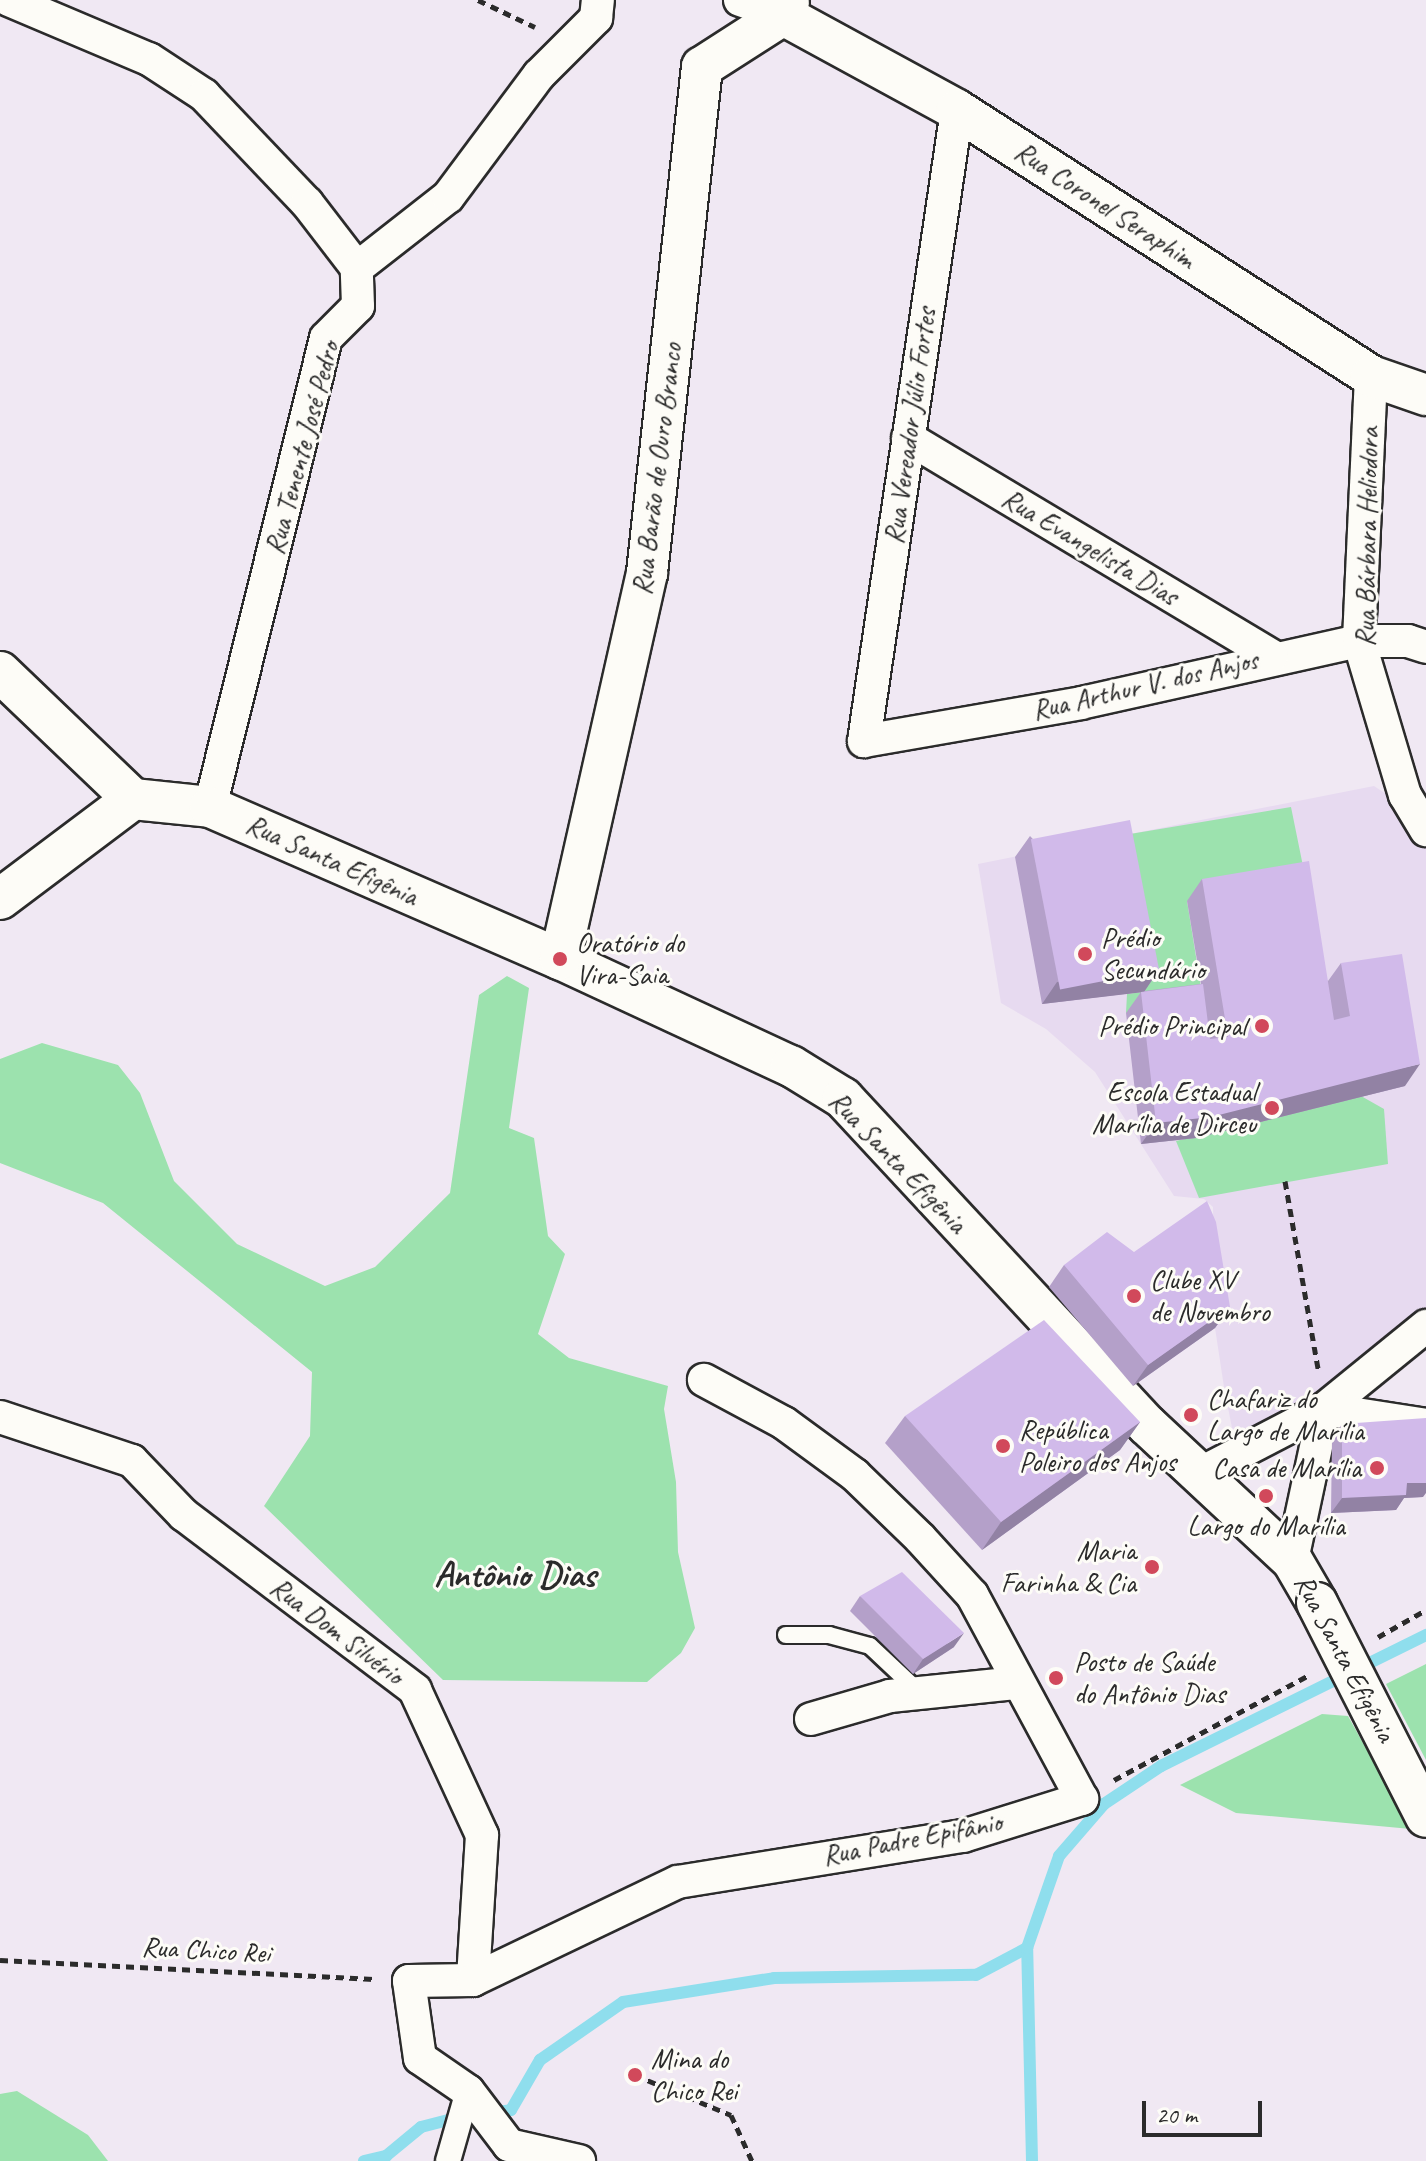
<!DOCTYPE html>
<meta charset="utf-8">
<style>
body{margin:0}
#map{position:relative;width:1426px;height:2161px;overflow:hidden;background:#f0e8f3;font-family:Caveat,sans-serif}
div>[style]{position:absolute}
.built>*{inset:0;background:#e7daf0}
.green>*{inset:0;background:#9ce2ae}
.stream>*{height:12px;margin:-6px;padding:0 6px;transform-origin:6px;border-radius:6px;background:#8fdeed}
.path>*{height:5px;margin-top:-2.5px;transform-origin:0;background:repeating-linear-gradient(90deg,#2b2b2b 0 8px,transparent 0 14px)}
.roads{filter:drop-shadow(2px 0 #2b2b2b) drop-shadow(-2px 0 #2b2b2b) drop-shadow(0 2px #2b2b2b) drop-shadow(0 -2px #2b2b2b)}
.service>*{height:16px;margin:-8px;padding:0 8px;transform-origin:8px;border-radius:8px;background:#fdfcf7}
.pedestrian>*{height:24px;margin:-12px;padding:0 12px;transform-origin:12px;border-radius:12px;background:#fdfcf7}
.minor>*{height:32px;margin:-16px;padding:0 16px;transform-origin:16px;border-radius:16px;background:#fdfcf7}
.tertiary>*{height:40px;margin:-20px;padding:0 20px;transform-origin:20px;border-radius:20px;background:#fdfcf7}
.bridges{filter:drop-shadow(2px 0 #2b2b2b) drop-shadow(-2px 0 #2b2b2b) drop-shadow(0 2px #2b2b2b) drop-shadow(0 -2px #2b2b2b)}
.tertiary-bridge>*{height:40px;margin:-20px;padding:0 20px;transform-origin:20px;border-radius:20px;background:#fdfcf7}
.wall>*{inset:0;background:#b4a0c9}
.shaded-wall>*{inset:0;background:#9282a4}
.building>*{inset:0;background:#d1baea;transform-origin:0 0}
.dots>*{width:22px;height:22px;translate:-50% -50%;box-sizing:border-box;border:4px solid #fdfcf7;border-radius:50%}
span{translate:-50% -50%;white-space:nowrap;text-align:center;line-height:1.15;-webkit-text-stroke:6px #fdfcf7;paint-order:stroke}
.street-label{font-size:28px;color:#2b2b2b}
.poi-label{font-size:28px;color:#2b2b2b}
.left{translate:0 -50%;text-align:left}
.right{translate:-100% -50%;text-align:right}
.district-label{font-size:36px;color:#2b2b2b;font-weight:700}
.scale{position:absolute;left:1142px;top:2101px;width:120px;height:36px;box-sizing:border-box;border:4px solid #2b2b2b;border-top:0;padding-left:10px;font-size:24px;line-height:28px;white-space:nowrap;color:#2b2b2b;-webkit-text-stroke:6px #fdfcf7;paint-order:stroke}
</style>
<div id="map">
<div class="built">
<div style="clip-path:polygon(1374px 786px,1416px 814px,1426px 830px,1426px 1326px,1260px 1443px,1232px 1428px,1224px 1387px,1215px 1328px,1213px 1207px,1204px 1199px,1174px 1196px,1095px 1072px,1046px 1029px,1001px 1003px,978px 864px)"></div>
</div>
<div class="green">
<div style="clip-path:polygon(1291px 807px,1305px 876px,1187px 901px,1203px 1000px,1126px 1013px,1127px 994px,1143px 992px,1124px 835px)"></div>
<div style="clip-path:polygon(507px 976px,529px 988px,509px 1128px,534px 1138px,548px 1236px,565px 1254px,538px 1334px,569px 1358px,668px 1386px,664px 1409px,676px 1482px,678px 1552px,695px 1628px,681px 1653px,647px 1682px,443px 1680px,264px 1506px,310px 1436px,312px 1372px,103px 1203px,0 1163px,0 1059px,42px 1043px,118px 1065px,140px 1093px,174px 1181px,237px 1244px,325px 1286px,375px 1267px,450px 1193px,479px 995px)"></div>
<div style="clip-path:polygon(1361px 1096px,1384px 1109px,1388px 1164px,1199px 1198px,1176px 1141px)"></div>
<div style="clip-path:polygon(1426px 1664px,1426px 1760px,1386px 1684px)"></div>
<div style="clip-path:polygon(1322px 1714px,1348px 1716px,1411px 1829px,1236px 1813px,1180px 1785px)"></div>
<div style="clip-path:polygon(17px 2091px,88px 2135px,108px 2161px,0 2161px,0 2094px)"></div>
</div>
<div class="stream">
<div style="left:490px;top:2113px;width:21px;rotate:-8deg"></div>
<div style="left:511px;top:2110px;width:58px;rotate:-59.9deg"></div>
<div style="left:540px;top:2060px;width:101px;rotate:-34.9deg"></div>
<div style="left:623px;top:2002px;width:153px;rotate:-9deg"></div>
<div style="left:774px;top:1978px;width:202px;rotate:-0.9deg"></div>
<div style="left:976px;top:1975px;width:58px;rotate:-27.9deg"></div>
<div style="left:364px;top:2161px;width:23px;rotate:-13deg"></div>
<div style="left:386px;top:2156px;width:45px;rotate:-39.6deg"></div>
<div style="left:421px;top:2127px;width:40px;rotate:-14.4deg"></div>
<div style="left:1032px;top:2161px;width:213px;rotate:-91.3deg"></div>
<div style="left:1027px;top:1948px;width:97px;rotate:-70.8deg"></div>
<div style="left:1059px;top:1856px;width:69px;rotate:-49.1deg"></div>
<div style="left:1104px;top:1804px;width:69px;rotate:-33.7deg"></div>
<div style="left:1161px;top:1766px;width:296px;rotate:-26.3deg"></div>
</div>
<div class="path">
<div style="left:478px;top:0;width:63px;rotate:25.3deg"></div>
<div style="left:1285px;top:1181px;width:191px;rotate:80deg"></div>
<div style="left:1378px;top:1637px;width:55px;rotate:-29.4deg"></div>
<div style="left:1114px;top:1780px;width:221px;rotate:-28.3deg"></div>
<div style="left:0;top:1960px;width:374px;rotate:2.9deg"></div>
<div style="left:635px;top:2075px;width:104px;rotate:22.6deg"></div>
<div style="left:731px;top:2115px;width:51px;rotate:65.5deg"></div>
</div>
<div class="roads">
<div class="service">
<div style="left:786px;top:1635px;width:43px"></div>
<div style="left:829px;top:1635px;width:42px;rotate:15deg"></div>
<div style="left:870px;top:1646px;width:67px;rotate:43.2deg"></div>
</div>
<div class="pedestrian">
<div style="left:448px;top:2161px;width:73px;rotate:-74.1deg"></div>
</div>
<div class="minor">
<div style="left:9px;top:0;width:152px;rotate:22.9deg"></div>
<div style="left:149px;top:59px;width:66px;rotate:33.2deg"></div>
<div style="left:204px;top:95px;width:149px;rotate:46.4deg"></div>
<div style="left:307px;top:203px;width:82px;rotate:52.4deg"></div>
<div style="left:740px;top:0;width:46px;rotate:19.2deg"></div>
<div style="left:783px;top:15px;width:16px;rotate:-52deg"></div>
<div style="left:957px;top:110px;width:638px;rotate:98.38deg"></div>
<div style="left:864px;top:741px;width:220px;rotate:-9.9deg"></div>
<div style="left:1081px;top:703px;width:285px;rotate:-12.6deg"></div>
<div style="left:1359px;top:641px;width:49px"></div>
<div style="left:1408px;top:641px;width:19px;rotate:18deg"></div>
<div style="left:1371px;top:376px;width:265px;rotate:92.6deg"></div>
<div style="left:1359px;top:641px;width:161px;rotate:73.4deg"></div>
<div style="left:1405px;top:795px;width:41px;rotate:59deg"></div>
<div style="left:908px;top:438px;width:424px;rotate:30.9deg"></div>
<div style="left:210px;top:807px;width:483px;rotate:-76.1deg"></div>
<div style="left:326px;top:338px;width:45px;rotate:-45deg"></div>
<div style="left:358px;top:306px;width:38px;rotate:-92deg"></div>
<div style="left:357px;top:268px;width:115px;rotate:-38deg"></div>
<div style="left:448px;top:197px;width:152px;rotate:-53.3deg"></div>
<div style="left:539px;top:75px;width:81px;rotate:-45deg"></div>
<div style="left:596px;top:18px;width:18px;rotate:-84deg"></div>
<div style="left:0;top:1417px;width:139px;rotate:18.4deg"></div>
<div style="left:132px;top:1461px;width:75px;rotate:46.1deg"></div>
<div style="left:184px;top:1515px;width:290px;rotate:37.1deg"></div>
<div style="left:415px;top:1690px;width:160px;rotate:65.2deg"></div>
<div style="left:482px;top:1835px;width:145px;rotate:93.6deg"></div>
<div style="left:473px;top:1980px;width:64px;rotate:179.1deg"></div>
<div style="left:409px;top:1981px;width:78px;rotate:81.9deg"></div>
<div style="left:420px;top:2058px;width:58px;rotate:34.5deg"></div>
<div style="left:468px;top:2091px;width:68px;rotate:52.8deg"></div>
<div style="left:509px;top:2145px;width:72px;rotate:12.9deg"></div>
<div style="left:1199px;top:1474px;width:141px;rotate:-27.5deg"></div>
<div style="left:1324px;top:1409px;width:132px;rotate:-39.1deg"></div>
<div style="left:1292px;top:1560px;width:154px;rotate:-78deg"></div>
<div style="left:1324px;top:1409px;width:103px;rotate:8.9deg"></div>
<div style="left:811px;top:1719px;width:82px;rotate:-16.2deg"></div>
<div style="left:890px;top:1696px;width:126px;rotate:-5.9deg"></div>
<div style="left:473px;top:1980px;width:227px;rotate:-25.6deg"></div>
<div style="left:678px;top:1882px;width:289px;rotate:-9.2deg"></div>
<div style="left:963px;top:1836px;width:125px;rotate:-17.3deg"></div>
<div style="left:1082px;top:1799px;width:232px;rotate:-118.3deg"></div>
<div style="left:972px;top:1595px;width:77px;rotate:-132.4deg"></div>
<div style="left:920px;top:1538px;width:91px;rotate:-135.9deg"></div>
<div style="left:855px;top:1475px;width:88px;rotate:-143.8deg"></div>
<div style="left:784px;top:1423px;width:91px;rotate:-151.7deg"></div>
</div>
<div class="tertiary">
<div style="left:0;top:672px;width:184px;rotate:43.7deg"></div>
<div style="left:133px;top:799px;width:77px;rotate:5.9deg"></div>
<div style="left:210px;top:807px;width:382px;rotate:23.5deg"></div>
<div style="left:560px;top:959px;width:255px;rotate:24.9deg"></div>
<div style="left:791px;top:1066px;width:61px;rotate:31.6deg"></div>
<div style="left:843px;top:1098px;width:446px;rotate:47.1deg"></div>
<div style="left:1147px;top:1425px;width:198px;rotate:43deg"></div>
<div style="left:1292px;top:1560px;width:50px;rotate:59.8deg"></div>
<div style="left:0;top:899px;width:166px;rotate:-36.9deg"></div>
<div style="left:560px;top:959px;width:396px;rotate:-77.3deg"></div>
<div style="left:647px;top:573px;width:509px;rotate:-83.8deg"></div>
<div style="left:702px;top:67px;width:96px;rotate:-32.7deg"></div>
<div style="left:783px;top:15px;width:198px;rotate:28.6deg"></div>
<div style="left:957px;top:110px;width:492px;rotate:32.7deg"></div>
<div style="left:1371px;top:376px;width:58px;rotate:19.1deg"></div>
</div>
</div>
<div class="bridges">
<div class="tertiary-bridge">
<div style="left:1317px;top:1603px;width:240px;rotate:63deg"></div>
</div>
</div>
<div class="wall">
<div style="clip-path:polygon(1030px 836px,1159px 970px,1144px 991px,1201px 984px,1187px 901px,1202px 879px,1328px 981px,1341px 963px,1405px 1086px,1196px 1138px,1141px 1144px,1126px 1013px,1141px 992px,1042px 1004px,1015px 857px)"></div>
<div style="clip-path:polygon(1134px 1252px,1230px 1307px,1215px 1328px,1133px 1386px,1049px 1287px,1064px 1265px)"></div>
<div style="clip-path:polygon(905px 1416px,1140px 1422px,1120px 1450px,982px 1550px,885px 1443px)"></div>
<div style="clip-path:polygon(1342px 1424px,1423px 1497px,1404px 1498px,1396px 1510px,1331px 1513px,1332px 1438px)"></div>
<div style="clip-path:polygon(860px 1596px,954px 1647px,913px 1674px,850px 1611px)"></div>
</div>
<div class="shaded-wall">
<div style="clip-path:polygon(1159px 970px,1144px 992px,1042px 1004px,1057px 982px)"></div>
<div style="clip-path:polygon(1420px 1064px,1405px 1086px,1196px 1138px,1141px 1144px,1156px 1123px)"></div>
<div style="clip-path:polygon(1230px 1307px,1215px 1328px,1133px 1386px,1148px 1365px)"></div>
<div style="clip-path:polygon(1140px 1422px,1120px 1450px,982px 1550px,1001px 1522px)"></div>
<div style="clip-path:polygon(1407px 1483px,1426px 1483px,1426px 1493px,1423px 1497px,1404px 1498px,1396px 1510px,1331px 1513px,1342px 1498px)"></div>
<div style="clip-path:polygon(964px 1633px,954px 1647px,913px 1674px,923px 1659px)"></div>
</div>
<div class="building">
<div style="left:1130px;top:820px;width:153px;height:101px;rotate:79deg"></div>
<div style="clip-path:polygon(1309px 861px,1334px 1020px,1350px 1016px,1341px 963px,1402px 954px,1420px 1064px,1211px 1117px,1156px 1123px,1141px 992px,1203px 984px,1210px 1039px,1228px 1037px,1202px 879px)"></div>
<div style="clip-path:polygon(1207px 1201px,1216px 1222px,1230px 1307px,1148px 1365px,1064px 1265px,1107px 1232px,1134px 1252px)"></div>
<div style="clip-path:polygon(1044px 1320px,1140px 1422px,1001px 1522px,905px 1416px)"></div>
<div style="clip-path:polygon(1426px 1418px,1426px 1483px,1407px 1483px,1406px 1495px,1342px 1498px,1342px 1424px)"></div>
<div style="clip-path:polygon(902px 1572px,964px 1633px,923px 1659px,860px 1596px)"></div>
</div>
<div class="dots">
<div style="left:1085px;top:954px;background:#d1495b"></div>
<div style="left:560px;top:959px;background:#d1495b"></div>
<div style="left:1262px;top:1026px;background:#d1495b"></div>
<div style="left:1272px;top:1108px;background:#d1495b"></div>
<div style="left:1134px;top:1296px;background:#d1495b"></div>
<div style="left:1191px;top:1415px;background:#d1495b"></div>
<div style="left:1003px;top:1446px;background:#d1495b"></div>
<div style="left:1377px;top:1468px;background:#d1495b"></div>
<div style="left:1266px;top:1496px;background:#d1495b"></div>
<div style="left:1152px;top:1567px;background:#d1495b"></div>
<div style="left:1056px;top:1678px;background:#d1495b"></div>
<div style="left:635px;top:2075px;background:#d1495b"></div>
</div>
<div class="street-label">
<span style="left:1105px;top:205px;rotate:33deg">Rua Coronel Seraphim</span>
<span style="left:910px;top:426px;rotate:-82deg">Rua Vereador Júlio Fortes</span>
<span style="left:302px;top:448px;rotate:-75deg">Rua Tenente José Pedro</span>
<span style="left:657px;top:469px;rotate:-83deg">Rua Barão de Ouro Branco</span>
<span style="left:1367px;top:537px;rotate:-89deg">Rua Bárbara Heliodora</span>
<span style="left:1090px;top:547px;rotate:31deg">Rua Evangelista Dias</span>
<span style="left:1145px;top:685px;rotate:-13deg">Rua Arthur V. dos Anjos</span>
<span style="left:332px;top:860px;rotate:24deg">Rua Santa Efigênia</span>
<span style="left:898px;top:1162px;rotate:46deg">Rua Santa Efigênia</span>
<span style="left:337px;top:1631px;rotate:37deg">Rua Dom Silvério</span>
<span style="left:1345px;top:1658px;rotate:62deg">Rua Santa Efigênia</span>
<span style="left:912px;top:1839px;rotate:-11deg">Rua Padre Epifânio</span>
<span style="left:206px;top:1950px;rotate:3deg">Rua Chico Rei</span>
</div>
<div class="poi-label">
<span class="left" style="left:1101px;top:954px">Prédio<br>Secundário</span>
<span class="left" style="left:576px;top:959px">Oratório do<br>Vira-Saia</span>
<span class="right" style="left:1246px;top:1026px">Prédio Principal</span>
<span class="right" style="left:1256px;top:1108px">Escola Estadual<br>Marília de Dirceu</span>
<span class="left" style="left:1150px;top:1296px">Clube XV<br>de Novembro</span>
<span class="left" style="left:1207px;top:1415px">Chafariz do<br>Largo de Marília</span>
<span class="left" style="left:1019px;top:1446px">República<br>Poleiro dos Anjos</span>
<span class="right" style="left:1361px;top:1468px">Casa de Marília</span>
<span style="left:1266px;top:1526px">Largo do Marília</span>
<span class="right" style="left:1136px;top:1567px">Maria<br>Farinha &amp; Cia</span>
<span class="left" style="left:1074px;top:1678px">Posto de Saúde<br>do Antônio Dias</span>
<span class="left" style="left:651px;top:2075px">Mina do<br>Chico Rei</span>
</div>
<div class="district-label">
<span style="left:515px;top:1575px">Antônio Dias</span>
</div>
<div class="scale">20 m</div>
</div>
